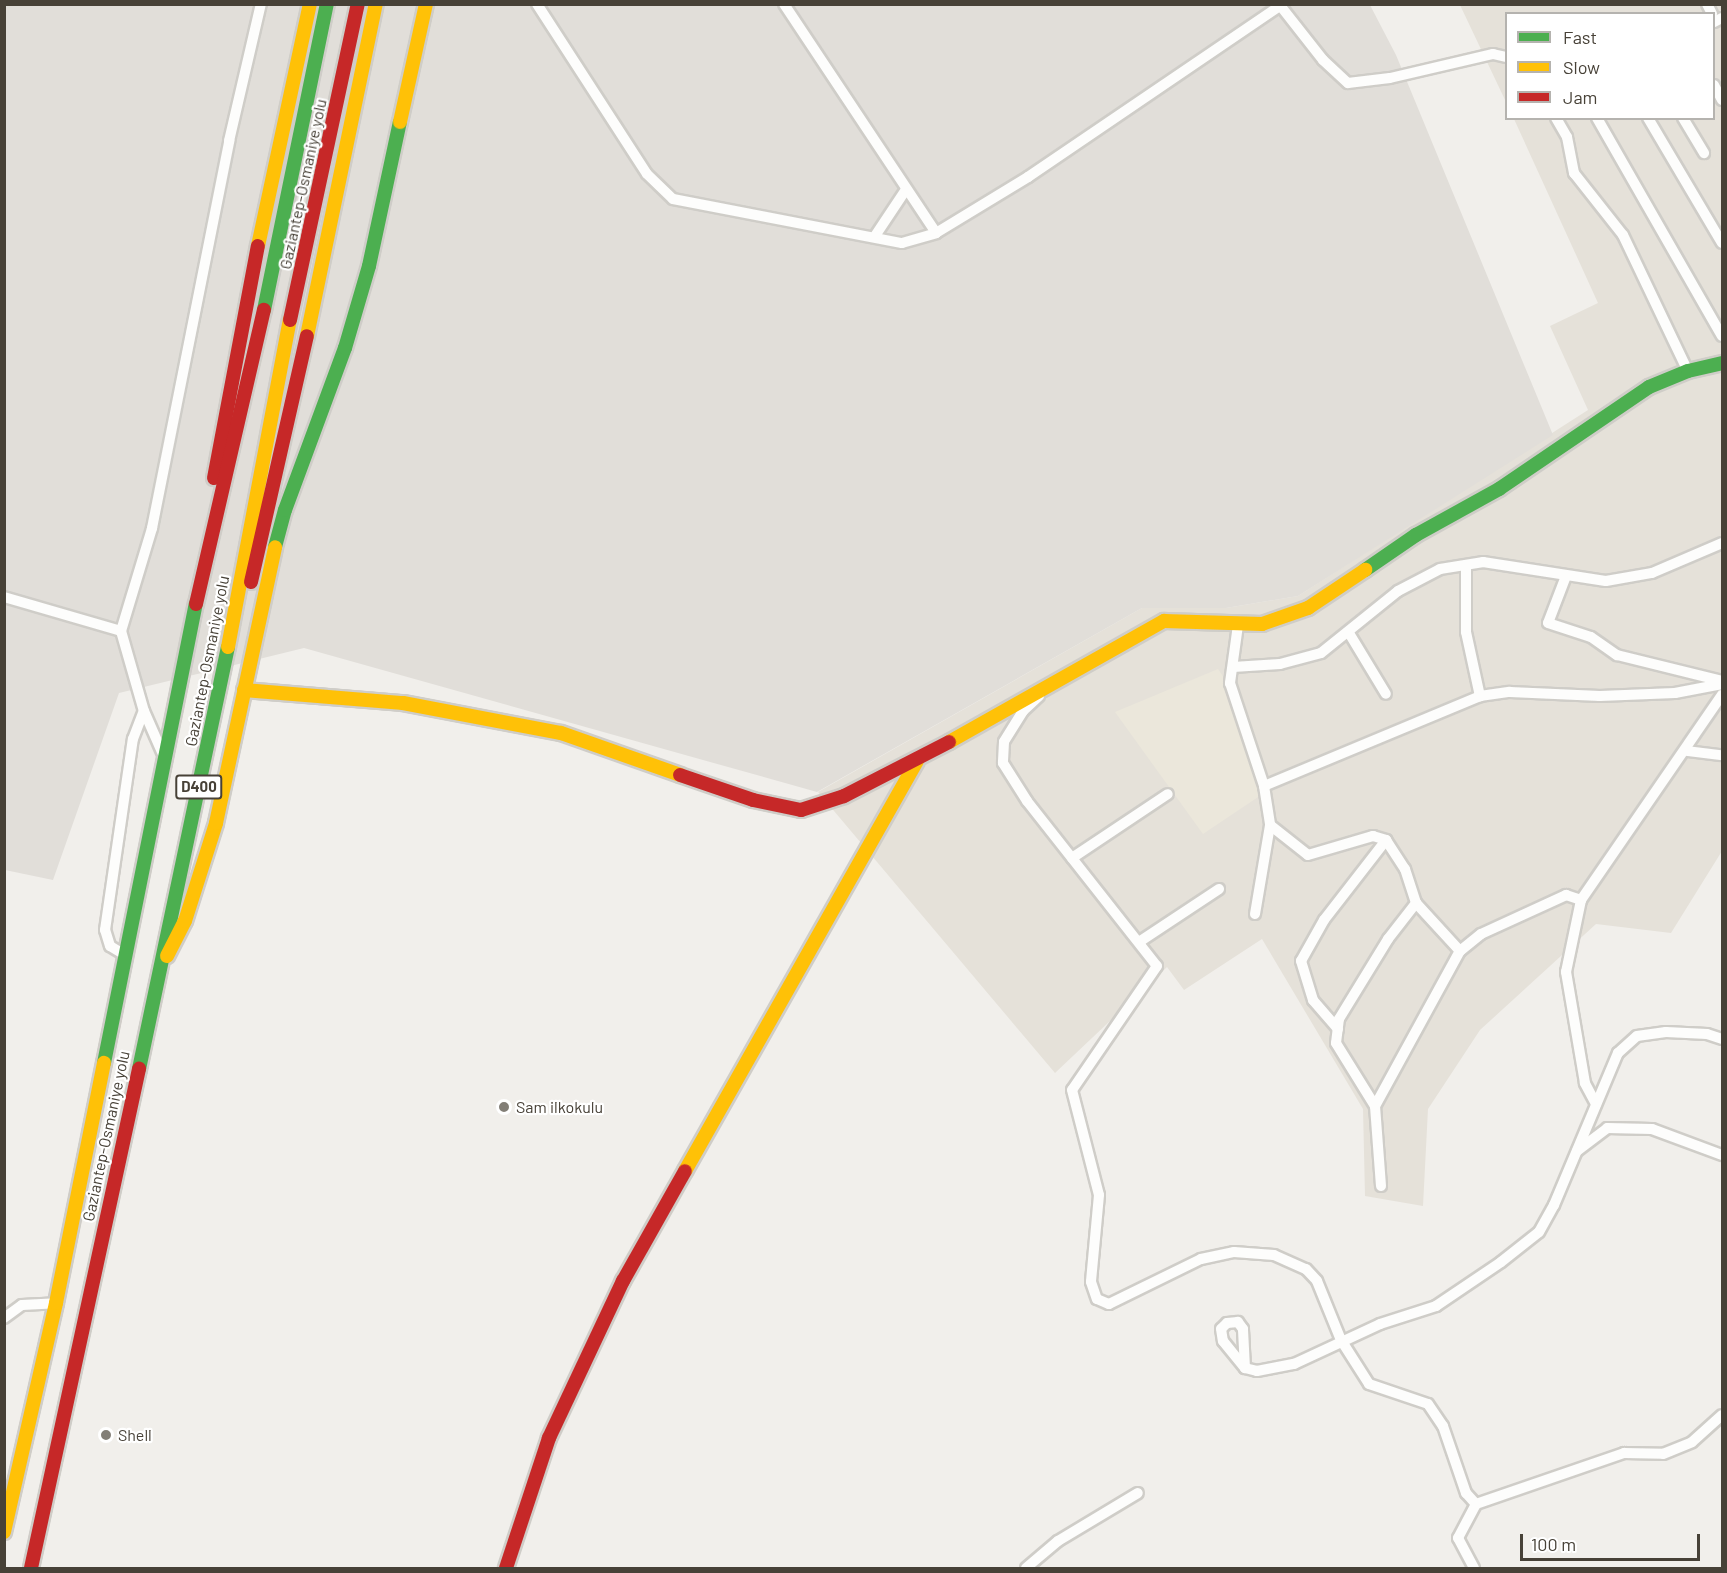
<!DOCTYPE html>
<style>
body{margin:0}
#map{position:relative;width:1727px;height:1573px;overflow:hidden;background:#f1efeb;font-family:Barlow,sans-serif}
div>[style]{position:absolute}
.residential>*{inset:0;background:#e5e1d9}
.industrial>*{inset:0;background:#e1ded9}
.education>*{inset:0;background:#ebe7db}
.roads{filter:drop-shadow(2px 0 #cfcdc8) drop-shadow(-2px 0 #cfcdc8) drop-shadow(0 2px #cfcdc8) drop-shadow(0 -2px #cfcdc8)}
.street>*{height:10px;margin:-5px;padding:0 5px;transform-origin:5px;border-radius:5px;background:#fdfdfc}
.fast>*{height:14px;margin:-7px;padding:0 7px;transform-origin:7px;border-radius:7px;background:#4caf50}
.slow>*{height:14px;margin:-7px;padding:0 7px;transform-origin:7px;border-radius:7px;background:#ffc107}
.jam>*{height:14px;margin:-7px;padding:0 7px;transform-origin:7px;border-radius:7px;background:#c62828}
.dots>*{width:16px;height:16px;translate:-50% -50%;box-sizing:border-box;border:3px solid #fff;border-radius:50%}
span{translate:-50% -50%;white-space:nowrap;text-align:center;line-height:1.15;-webkit-text-stroke:4.5px #fff;paint-order:stroke}
.shield-label span{padding:2px 4px;background:#fff;border:2px solid;border-radius:4px;-webkit-text-stroke-width:0}
.shield-label{font-size:15px;color:#474137;font-weight:700}
.street-label{font-size:16px;color:#474137}
.poi-label{font-size:16px;color:#474137}
.left{translate:0 -50%;text-align:left}
.frame{position:absolute;inset:0;border:6px solid #474137;pointer-events:none}
.legend{position:absolute;left:1505px;top:12px;width:210px;height:108px;box-sizing:border-box;background:#fff;border:2px solid #b5b3af;margin:0;padding:8px 10px;list-style:none;font-size:18px;color:#474137}
.legend li{display:flex;align-items:center;gap:12px;height:30px}
.legend b{width:30px;border:2px solid #b5b3af}
.scale{position:absolute;left:1520px;top:1534px;width:180px;height:27px;box-sizing:border-box;border:3px solid #474137;border-top:0;padding-left:8px;font-size:18px;line-height:21px;white-space:nowrap;color:#474137;-webkit-text-stroke:4px #fff;paint-order:stroke}
</style>
<div id="map">
<div class="residential">
<div style="clip-path:polygon(1460px 5px,1722px 5px,1722px 851px,1671px 933px,1596px 924px,1480px 1030px,1428px 1109px,1423px 1206px,1365px 1196px,1363px 1109px,1262px 939px,1184px 990px,1167px 967px,1055px 1073px,818px 792px,1142px 608px,1226px 608px,1298px 596px,1588px 410px,1550px 326px,1598px 303px,1514px 119px,1714px 118px,1714px 14px,1506px 14px,1506px 102px)"></div>
</div>
<div class="industrial">
<div style="clip-path:polygon(5px 5px,1370px 5px,1396px 55px,1553px 435px,1298px 596px,1226px 608px,1142px 608px,817px 792px,304px 648px,119px 693px,53px 880px,5px 870px)"></div>
</div>
<div class="education">
<div style="clip-path:polygon(1218px 669px,1235px 694px,1270px 789px,1203px 834px,1115px 712px)"></div>
</div>
<div class="roads">
<div class="street">
<div style="left:537px;top:4px;width:202px;rotate:57.1deg"></div>
<div style="left:647px;top:174px;width:36px;rotate:44deg"></div>
<div style="left:673px;top:199px;width:233px;rotate:10.9deg"></div>
<div style="left:902px;top:243px;width:35px;rotate:-16deg"></div>
<div style="left:936px;top:233px;width:108px;rotate:-31.3deg"></div>
<div style="left:1028px;top:177px;width:305px;rotate:-34.2deg"></div>
<div style="left:784px;top:4px;width:275px;rotate:56.4deg"></div>
<div style="left:1279px;top:4px;width:71px;rotate:51.8deg"></div>
<div style="left:1323px;top:60px;width:34px;rotate:43deg"></div>
<div style="left:1348px;top:83px;width:42px;rotate:-6.8deg"></div>
<div style="left:1390px;top:78px;width:106px;rotate:-13.1deg"></div>
<div style="left:1493px;top:54px;width:13px;rotate:13deg"></div>
<div style="left:1707px;top:4px;width:11px;rotate:63deg"></div>
<div style="left:1714px;top:22px;width:9px;rotate:-27deg"></div>
<div style="left:1714px;top:85px;width:17px;rotate:62deg"></div>
<div style="left:1556px;top:118px;width:22px;rotate:60deg"></div>
<div style="left:1567px;top:137px;width:37px;rotate:79deg"></div>
<div style="left:1574px;top:173px;width:79px;rotate:51.7deg"></div>
<div style="left:1623px;top:235px;width:151px;rotate:64.5deg"></div>
<div style="left:1597px;top:118px;width:251px;rotate:60.2deg"></div>
<div style="left:1648px;top:118px;width:145px;rotate:59.4deg"></div>
<div style="left:1683px;top:118px;width:41px;rotate:59deg"></div>
<div style="left:875px;top:236px;width:54px;rotate:-56.3deg"></div>
<div style="left:1466px;top:565px;width:67px;rotate:90deg"></div>
<div style="left:1466px;top:632px;width:66px;rotate:77.7deg"></div>
<div style="left:1566px;top:576px;width:50px;rotate:111deg"></div>
<div style="left:1548px;top:623px;width:45px;rotate:18deg"></div>
<div style="left:1591px;top:637px;width:32px;rotate:35deg"></div>
<div style="left:1617px;top:655px;width:108px;rotate:13.9deg"></div>
<div style="left:4px;top:597px;width:122px;rotate:16.2deg"></div>
<div style="left:121px;top:631px;width:108px;rotate:-73.2deg"></div>
<div style="left:152px;top:528px;width:395px;rotate:-78.7deg"></div>
<div style="left:229px;top:141px;width:141px;rotate:-76.9deg"></div>
<div style="left:1238px;top:625px;width:59px;rotate:97.9deg"></div>
<div style="left:1230px;top:683px;width:108px;rotate:71.7deg"></div>
<div style="left:1264px;top:786px;width:39px;rotate:81deg"></div>
<div style="left:1270px;top:825px;width:48px;rotate:38.3deg"></div>
<div style="left:1308px;top:855px;width:68px;rotate:-16.3deg"></div>
<div style="left:1373px;top:836px;width:14px;rotate:17deg"></div>
<div style="left:1386px;top:840px;width:35px;rotate:57deg"></div>
<div style="left:1405px;top:869px;width:36px;rotate:72deg"></div>
<div style="left:1416px;top:903px;width:65px;rotate:47.5deg"></div>
<div style="left:121px;top:631px;width:83px;rotate:74deg"></div>
<div style="left:144px;top:711px;width:45px;rotate:66.3deg"></div>
<div style="left:1349px;top:633px;width:71px;rotate:58.8deg"></div>
<div style="left:1233px;top:667px;width:47px;rotate:-3.7deg"></div>
<div style="left:1280px;top:664px;width:42px;rotate:-15deg"></div>
<div style="left:1321px;top:653px;width:99px;rotate:-38.8deg"></div>
<div style="left:1398px;top:591px;width:47px;rotate:-27.6deg"></div>
<div style="left:1440px;top:569px;width:44px;rotate:-9.2deg"></div>
<div style="left:1483px;top:562px;width:124px;rotate:8.8deg"></div>
<div style="left:1606px;top:581px;width:47px;rotate:-9.9deg"></div>
<div style="left:1652px;top:573px;width:76px;rotate:-23.2deg"></div>
<div style="left:1039px;top:696px;width:22px;rotate:137deg"></div>
<div style="left:1023px;top:711px;width:36px;rotate:122deg"></div>
<div style="left:1004px;top:742px;width:21px;rotate:93deg"></div>
<div style="left:1003px;top:763px;width:45px;rotate:57.7deg"></div>
<div style="left:1027px;top:801px;width:210px;rotate:51.8deg"></div>
<div style="left:1157px;top:966px;width:150px;rotate:124.4deg"></div>
<div style="left:1072px;top:1090px;width:108px;rotate:75.6deg"></div>
<div style="left:1099px;top:1195px;width:87px;rotate:95.3deg"></div>
<div style="left:1091px;top:1282px;width:18px;rotate:71deg"></div>
<div style="left:1097px;top:1299px;width:13px;rotate:23deg"></div>
<div style="left:1109px;top:1304px;width:102px;rotate:-26.1deg"></div>
<div style="left:1201px;top:1259px;width:34px;rotate:-12deg"></div>
<div style="left:1234px;top:1252px;width:40px;rotate:4.3deg"></div>
<div style="left:1274px;top:1255px;width:35px;rotate:24deg"></div>
<div style="left:1306px;top:1269px;width:16px;rotate:47deg"></div>
<div style="left:1317px;top:1281px;width:64px;rotate:67.9deg"></div>
<div style="left:1341px;top:1340px;width:52px;rotate:57.5deg"></div>
<div style="left:1369px;top:1384px;width:62px;rotate:18.7deg"></div>
<div style="left:1428px;top:1404px;width:27px;rotate:56deg"></div>
<div style="left:1443px;top:1426px;width:71px;rotate:71.1deg"></div>
<div style="left:1466px;top:1493px;width:15px;rotate:48deg"></div>
<div style="left:1476px;top:1504px;width:157px;rotate:-19deg"></div>
<div style="left:1624px;top:1453px;width:39px;rotate:1deg"></div>
<div style="left:1663px;top:1454px;width:31px;rotate:-22deg"></div>
<div style="left:1692px;top:1442px;width:40px;rotate:-42deg"></div>
<div style="left:1687px;top:751px;width:35px;rotate:7deg"></div>
<div style="left:1264px;top:786px;width:234px;rotate:-22.6deg"></div>
<div style="left:1480px;top:696px;width:30px;rotate:-8deg"></div>
<div style="left:1510px;top:692px;width:90px;rotate:2.5deg"></div>
<div style="left:1600px;top:696px;width:75px;rotate:-2.3deg"></div>
<div style="left:1675px;top:693px;width:48px;rotate:-10.8deg"></div>
<div style="left:1072px;top:858px;width:115px;rotate:-33.7deg"></div>
<div style="left:1255px;top:914px;width:90px;rotate:-80.4deg"></div>
<div style="left:1139px;top:942px;width:96px;rotate:-33.5deg"></div>
<div style="left:125px;top:955px;width:17px;rotate:-149deg"></div>
<div style="left:110px;top:946px;width:17px;rotate:-107deg"></div>
<div style="left:105px;top:930px;width:193px;rotate:-81.7deg"></div>
<div style="left:133px;top:739px;width:30px;rotate:-69deg"></div>
<div style="left:1338px;top:1029px;width:38px;rotate:-131deg"></div>
<div style="left:1313px;top:1000px;width:41px;rotate:-107.1deg"></div>
<div style="left:1301px;top:961px;width:47px;rotate:-60.7deg"></div>
<div style="left:1324px;top:920px;width:101px;rotate:-52.2deg"></div>
<div style="left:1596px;top:1104px;width:24px;rotate:-118deg"></div>
<div style="left:1585px;top:1083px;width:113px;rotate:-99.7deg"></div>
<div style="left:1566px;top:972px;width:74px;rotate:-78.2deg"></div>
<div style="left:1581px;top:900px;width:249px;rotate:-55.5deg"></div>
<div style="left:1375px;top:1106px;width:177px;rotate:-61.3deg"></div>
<div style="left:1460px;top:951px;width:27px;rotate:-39deg"></div>
<div style="left:1481px;top:934px;width:94px;rotate:-24.6deg"></div>
<div style="left:1566px;top:895px;width:16px;rotate:18deg"></div>
<div style="left:1577px;top:1151px;width:38px;rotate:-37deg"></div>
<div style="left:1607px;top:1128px;width:45px;rotate:1.3deg"></div>
<div style="left:1652px;top:1129px;width:75px;rotate:20.4deg"></div>
<div style="left:1381px;top:1186px;width:80px;rotate:-94.3deg"></div>
<div style="left:1375px;top:1106px;width:74px;rotate:-121.8deg"></div>
<div style="left:1336px;top:1043px;width:24px;rotate:-83deg"></div>
<div style="left:1339px;top:1019px;width:94px;rotate:-58.5deg"></div>
<div style="left:1388px;top:939px;width:46px;rotate:-52.1deg"></div>
<div style="left:4px;top:1318px;width:22px;rotate:-36deg"></div>
<div style="left:22px;top:1305px;width:34px;rotate:-3deg"></div>
<div style="left:1245px;top:1368px;width:39px;rotate:-93deg"></div>
<div style="left:1243px;top:1329px;width:9px;rotate:-126deg"></div>
<div style="left:1238px;top:1322px;width:11px;rotate:175deg"></div>
<div style="left:1227px;top:1323px;width:8px;rotate:135deg"></div>
<div style="left:1221px;top:1329px;width:12px;rotate:81deg"></div>
<div style="left:1223px;top:1341px;width:35px;rotate:51deg"></div>
<div style="left:1245px;top:1368px;width:12px;rotate:14deg"></div>
<div style="left:1257px;top:1371px;width:38px;rotate:-11deg"></div>
<div style="left:1294px;top:1364px;width:95px;rotate:-24.9deg"></div>
<div style="left:1380px;top:1324px;width:59px;rotate:-17.8deg"></div>
<div style="left:1436px;top:1306px;width:78px;rotate:-34.1deg"></div>
<div style="left:1501px;top:1262px;width:48px;rotate:-38.3deg"></div>
<div style="left:1539px;top:1232px;width:31px;rotate:-61deg"></div>
<div style="left:1554px;top:1205px;width:165px;rotate:-67.2deg"></div>
<div style="left:1618px;top:1053px;width:25px;rotate:-42deg"></div>
<div style="left:1637px;top:1036px;width:29px;rotate:-8deg"></div>
<div style="left:1666px;top:1032px;width:41px;rotate:2.8deg"></div>
<div style="left:1707px;top:1034px;width:16px;rotate:18deg"></div>
<div style="left:1026px;top:1568px;width:42px;rotate:-40.2deg"></div>
<div style="left:1058px;top:1541px;width:93px;rotate:-31deg"></div>
<div style="left:1474px;top:1568px;width:34px;rotate:-118deg"></div>
<div style="left:1458px;top:1538px;width:38px;rotate:-62deg"></div>
</div>
<div class="fast">
<div style="left:264px;top:310px;width:312px;rotate:-78.4deg"></div>
<div style="left:275px;top:547px;width:38px;rotate:-75deg"></div>
<div style="left:285px;top:510px;width:173px;rotate:-69.7deg"></div>
<div style="left:345px;top:348px;width:85px;rotate:-73.7deg"></div>
<div style="left:369px;top:266px;width:147px;rotate:-77.9deg"></div>
<div style="left:1365px;top:570px;width:62px;rotate:-34.5deg"></div>
<div style="left:1416px;top:535px;width:95px;rotate:-29deg"></div>
<div style="left:1499px;top:489px;width:181px;rotate:-34.2deg"></div>
<div style="left:1649px;top:387px;width:42px;rotate:-22.3deg"></div>
<div style="left:1688px;top:371px;width:35px;rotate:-13deg"></div>
<div style="left:104px;top:1063px;width:468px;rotate:-78.7deg"></div>
<div style="left:139px;top:1069px;width:431px;rotate:-78.1deg"></div>
</div>
<div class="slow">
<div style="left:400px;top:122px;width:121px;rotate:-77.6deg"></div>
<div style="left:258px;top:246px;width:248px;rotate:-77.9deg"></div>
<div style="left:307px;top:336px;width:339px;rotate:-78.3deg"></div>
<div style="left:228px;top:647px;width:333px;rotate:-79.3deg"></div>
<div style="left:244px;top:690px;width:160px;rotate:4.7deg"></div>
<div style="left:403px;top:703px;width:161px;rotate:10.8deg"></div>
<div style="left:561px;top:733px;width:126px;rotate:19.4deg"></div>
<div style="left:949px;top:742px;width:247px;rotate:-29.4deg"></div>
<div style="left:1164px;top:621px;width:98px;rotate:1.8deg"></div>
<div style="left:1262px;top:624px;width:49px;rotate:-19.2deg"></div>
<div style="left:1308px;top:608px;width:69px;rotate:-33.7deg"></div>
<div style="left:167px;top:956px;width:39px;rotate:-63deg"></div>
<div style="left:185px;top:921px;width:103px;rotate:-72.4deg"></div>
<div style="left:216px;top:823px;width:282px;rotate:-77.9deg"></div>
<div style="left:685px;top:1171px;width:471px;rotate:-60.5deg"></div>
<div style="left:4px;top:1532px;width:235px;rotate:-77.2deg"></div>
<div style="left:56px;top:1303px;width:245px;rotate:-78.7deg"></div>
</div>
<div class="jam">
<div style="left:290px;top:320px;width:323px;rotate:-77.9deg"></div>
<div style="left:214px;top:478px;width:236px;rotate:-79.3deg"></div>
<div style="left:251px;top:582px;width:252px;rotate:-77.2deg"></div>
<div style="left:196px;top:604px;width:302px;rotate:-77deg"></div>
<div style="left:680px;top:775px;width:77px;rotate:18.9deg"></div>
<div style="left:753px;top:800px;width:49px;rotate:11.8deg"></div>
<div style="left:801px;top:810px;width:45px;rotate:-18deg"></div>
<div style="left:844px;top:796px;width:118px;rotate:-27.2deg"></div>
<div style="left:31px;top:1568px;width:511px;rotate:-77.79deg"></div>
<div style="left:506px;top:1568px;width:137px;rotate:-71.7deg"></div>
<div style="left:549px;top:1438px;width:174px;rotate:-64.8deg"></div>
<div style="left:623px;top:1281px;width:126px;rotate:-60.6deg"></div>
</div>
</div>
<div class="dots">
<div style="left:504px;top:1107px;background:#827e76"></div>
<div style="left:106px;top:1435px;background:#827e76"></div>
</div>
<div class="shield-label">
<span style="left:199px;top:787px">D400</span>
</div>
<div class="street-label">
<span style="left:303px;top:184px;rotate:-78deg">Gaziantep-Osmaniye yolu</span>
<span style="left:207px;top:661px;rotate:-79deg">Gaziantep-Osmaniye yolu</span>
<span style="left:106px;top:1136px;rotate:-78deg">Gaziantep-Osmaniye yolu</span>
</div>
<div class="poi-label">
<span class="left" style="left:516px;top:1107px">Sam ilkokulu</span>
<span class="left" style="left:118px;top:1435px">Shell</span>
</div>
<div class="frame"></div>
<ul class="legend">
<li><b style="height:8px;background:#4caf50"></b>Fast</li>
<li><b style="height:8px;background:#ffc107"></b>Slow</li>
<li><b style="height:8px;background:#c62828"></b>Jam</li>
</ul>
<div class="scale">100 m</div>
</div>
